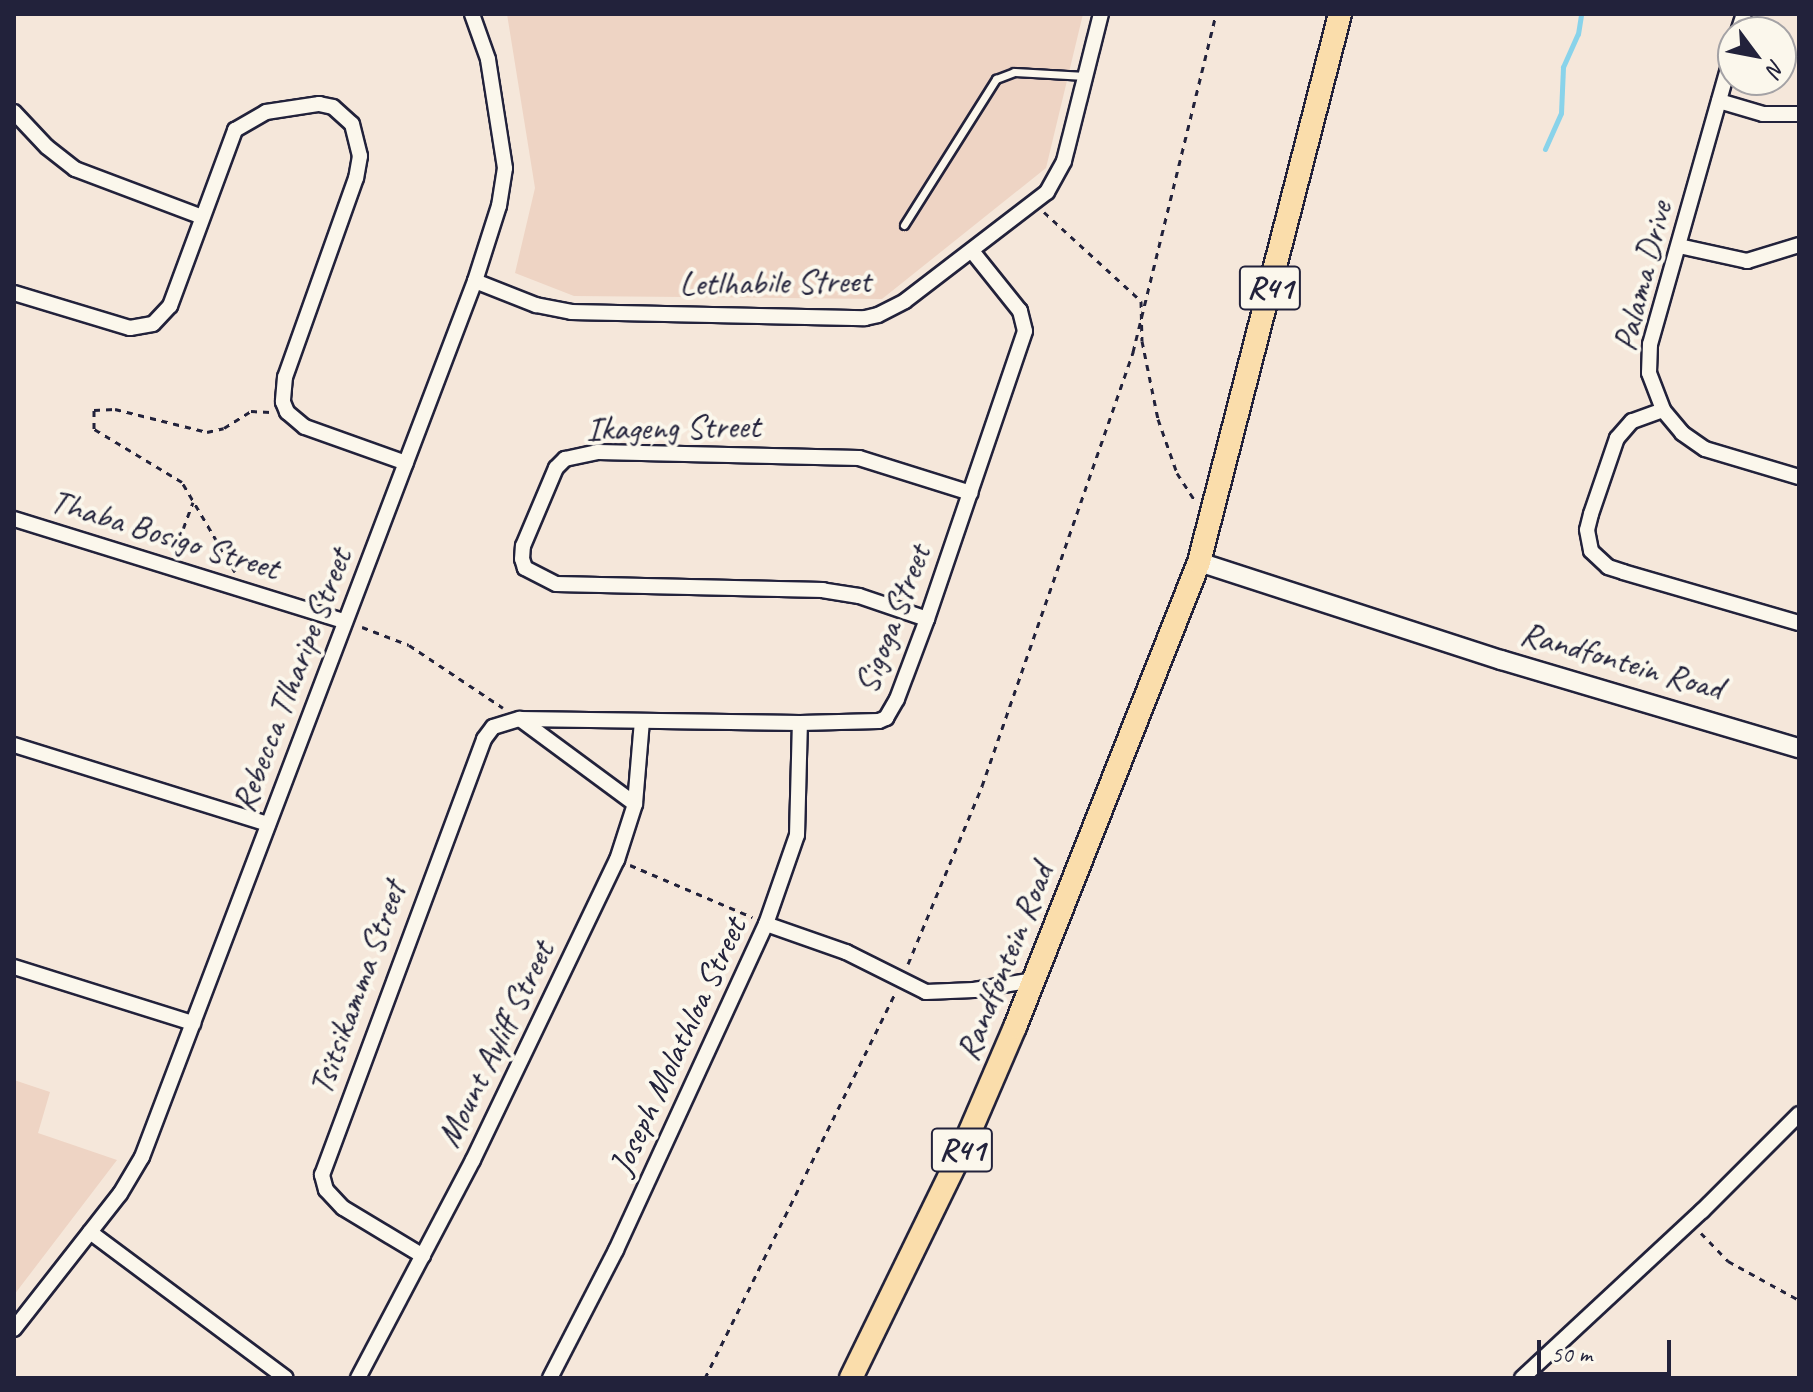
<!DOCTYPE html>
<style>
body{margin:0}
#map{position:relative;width:1813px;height:1392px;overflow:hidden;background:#f5e7da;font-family:Caveat,sans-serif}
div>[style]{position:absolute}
.built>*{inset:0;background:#eed4c4}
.stream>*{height:5px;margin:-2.5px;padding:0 2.5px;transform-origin:2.5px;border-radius:2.5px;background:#89d3ea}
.path>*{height:3px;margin-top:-1.5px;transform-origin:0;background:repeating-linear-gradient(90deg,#22223b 0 6px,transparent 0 12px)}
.roads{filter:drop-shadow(2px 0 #22223b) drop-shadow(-2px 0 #22223b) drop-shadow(0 2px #22223b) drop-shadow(0 -2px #22223b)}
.service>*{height:7px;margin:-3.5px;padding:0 3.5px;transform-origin:3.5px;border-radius:3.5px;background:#fbf7ec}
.minor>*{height:14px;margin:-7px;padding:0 7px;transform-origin:7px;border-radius:7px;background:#fbf7ec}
.tertiary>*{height:18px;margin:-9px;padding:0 9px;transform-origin:9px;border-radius:9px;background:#fbf7ec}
.primary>*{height:22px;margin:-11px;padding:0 11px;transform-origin:11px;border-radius:11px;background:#faddab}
span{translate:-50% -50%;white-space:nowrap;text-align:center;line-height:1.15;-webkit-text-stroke:8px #fbf7ec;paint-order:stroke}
.shield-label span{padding:2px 6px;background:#fbf7ec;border:2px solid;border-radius:6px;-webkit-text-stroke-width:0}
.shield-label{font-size:32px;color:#22223b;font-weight:700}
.street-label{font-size:34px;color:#22223b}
.frame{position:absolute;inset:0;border:16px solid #22223b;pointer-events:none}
.north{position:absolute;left:1717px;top:16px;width:80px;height:80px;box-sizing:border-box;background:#fbf7ec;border:2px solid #a4a2a5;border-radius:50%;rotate:122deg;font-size:22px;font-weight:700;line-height:32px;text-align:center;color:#22223b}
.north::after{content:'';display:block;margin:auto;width:28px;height:36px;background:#22223b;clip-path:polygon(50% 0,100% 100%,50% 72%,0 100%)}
.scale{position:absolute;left:1537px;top:1340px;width:134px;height:36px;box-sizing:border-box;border:4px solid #22223b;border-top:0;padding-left:10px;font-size:24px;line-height:28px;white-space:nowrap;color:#22223b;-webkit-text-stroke:6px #fbf7ec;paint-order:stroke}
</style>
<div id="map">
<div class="built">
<div style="clip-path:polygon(507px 14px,1083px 14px,1046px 168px,882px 299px,574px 296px,515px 273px,535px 188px)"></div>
<div style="clip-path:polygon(14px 1080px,50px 1092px,38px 1133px,117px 1160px,14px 1295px)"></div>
</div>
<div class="stream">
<div style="left:1545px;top:149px;width:39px;rotate:-66deg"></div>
<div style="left:1561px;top:113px;width:46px;rotate:-87.5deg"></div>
<div style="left:1563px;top:67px;width:36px;rotate:-66deg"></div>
<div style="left:1578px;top:34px;width:20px;rotate:-81deg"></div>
</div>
<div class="path">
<div style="left:1044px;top:212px;width:132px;rotate:42.5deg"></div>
<div style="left:1141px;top:301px;width:40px;rotate:88.6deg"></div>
<div style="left:1142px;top:341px;width:80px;rotate:78.4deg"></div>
<div style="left:1158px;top:419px;width:57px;rotate:70.6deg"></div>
<div style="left:1177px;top:473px;width:31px;rotate:57deg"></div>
<div style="left:175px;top:551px;width:52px;rotate:-69.8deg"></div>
<div style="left:235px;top:572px;width:104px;rotate:-120.5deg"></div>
<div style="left:182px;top:482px;width:103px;rotate:-148.9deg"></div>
<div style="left:94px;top:429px;width:19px;rotate:-90deg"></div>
<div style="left:94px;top:410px;width:21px;rotate:-3deg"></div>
<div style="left:115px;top:409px;width:95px;rotate:14deg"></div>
<div style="left:207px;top:432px;width:17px;rotate:-13deg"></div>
<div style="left:224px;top:428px;width:32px;rotate:-32deg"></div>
<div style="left:251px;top:411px;width:20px;rotate:3deg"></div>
<div style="left:362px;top:627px;width:50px;rotate:21deg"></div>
<div style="left:409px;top:645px;width:113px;rotate:33.8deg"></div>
<div style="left:630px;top:865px;width:133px;rotate:23.1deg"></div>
<div style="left:908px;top:964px;width:193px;rotate:-67.4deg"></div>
<div style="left:982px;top:786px;width:460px;rotate:-70.8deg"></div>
<div style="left:1133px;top:352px;width:348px;rotate:-76.2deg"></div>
<div style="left:1701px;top:1233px;width:39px;rotate:46deg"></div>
<div style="left:1728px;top:1261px;width:81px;rotate:28.8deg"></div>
<div style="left:705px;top:1378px;width:429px;rotate:-63.7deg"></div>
</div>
<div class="roads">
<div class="service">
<div style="left:904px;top:225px;width:173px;rotate:-57.8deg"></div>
<div style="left:996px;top:79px;width:19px;rotate:-21deg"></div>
<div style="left:1014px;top:72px;width:72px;rotate:3.2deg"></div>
</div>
<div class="minor">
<div style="left:1738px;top:32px;width:19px;rotate:-72deg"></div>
<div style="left:1733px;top:51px;width:305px;rotate:105.8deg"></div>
<div style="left:1650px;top:344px;width:29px;rotate:92deg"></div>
<div style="left:1649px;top:373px;width:40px;rotate:69deg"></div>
<div style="left:1663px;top:410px;width:30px;rotate:50deg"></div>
<div style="left:1682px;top:433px;width:28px;rotate:35deg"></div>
<div style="left:1705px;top:449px;width:98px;rotate:16.6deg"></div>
<div style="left:1719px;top:101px;width:46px;rotate:16.5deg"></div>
<div style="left:1763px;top:114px;width:36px"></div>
<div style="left:14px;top:112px;width:48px;rotate:46.7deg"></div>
<div style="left:47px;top:147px;width:36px;rotate:38deg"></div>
<div style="left:75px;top:169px;width:136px;rotate:20.7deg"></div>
<div style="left:1679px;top:246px;width:70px;rotate:12.4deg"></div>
<div style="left:1747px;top:261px;width:54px;rotate:-17.1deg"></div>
<div style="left:475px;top:281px;width:66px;rotate:21.5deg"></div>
<div style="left:536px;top:305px;width:36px;rotate:11deg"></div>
<div style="left:571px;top:312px;width:294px;rotate:1.2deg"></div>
<div style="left:865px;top:318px;width:13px;rotate:-13deg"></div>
<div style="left:878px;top:315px;width:30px;rotate:-27deg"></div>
<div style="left:905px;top:301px;width:179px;rotate:-37.5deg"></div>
<div style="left:1047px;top:192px;width:35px;rotate:-61deg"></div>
<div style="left:1064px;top:161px;width:152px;rotate:-75.9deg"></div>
<div style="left:14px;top:293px;width:121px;rotate:16.8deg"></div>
<div style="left:130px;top:328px;width:23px;rotate:-10deg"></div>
<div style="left:153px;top:324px;width:25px;rotate:-47deg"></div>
<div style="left:170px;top:306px;width:188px;rotate:-69.7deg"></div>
<div style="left:235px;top:130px;width:36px;rotate:-30deg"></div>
<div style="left:266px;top:112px;width:54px;rotate:-8.6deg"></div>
<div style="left:319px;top:104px;width:14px;rotate:12deg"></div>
<div style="left:333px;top:107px;width:25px;rotate:42deg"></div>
<div style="left:352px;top:124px;width:33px;rotate:76deg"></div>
<div style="left:360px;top:156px;width:22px;rotate:100deg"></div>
<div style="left:356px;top:178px;width:211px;rotate:109.6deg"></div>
<div style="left:285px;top:377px;width:25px;rotate:95deg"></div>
<div style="left:283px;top:402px;width:11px;rotate:68deg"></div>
<div style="left:287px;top:412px;width:23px;rotate:40deg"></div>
<div style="left:305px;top:427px;width:107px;rotate:19.6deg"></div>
<div style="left:1663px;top:410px;width:33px;rotate:160deg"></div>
<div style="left:1632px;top:421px;width:23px;rotate:131deg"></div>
<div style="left:1617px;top:438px;width:80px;rotate:108.9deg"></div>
<div style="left:1591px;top:514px;width:16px;rotate:104deg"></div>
<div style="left:1587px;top:530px;width:21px;rotate:79deg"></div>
<div style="left:1591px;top:551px;width:23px;rotate:43deg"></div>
<div style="left:1608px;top:567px;width:16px;rotate:18deg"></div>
<div style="left:1623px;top:572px;width:183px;rotate:16.2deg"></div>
<div style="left:14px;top:519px;width:345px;rotate:17.2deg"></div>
<div style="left:927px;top:619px;width:72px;rotate:-161.3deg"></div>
<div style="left:859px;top:596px;width:36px;rotate:-171deg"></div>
<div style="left:823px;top:590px;width:267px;rotate:-178.7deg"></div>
<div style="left:556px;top:584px;width:35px;rotate:-153deg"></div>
<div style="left:525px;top:568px;width:9px;rotate:-108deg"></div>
<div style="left:522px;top:559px;width:13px;rotate:-86deg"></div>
<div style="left:523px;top:546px;width:85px;rotate:-67.1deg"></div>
<div style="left:556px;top:468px;width:13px;rotate:-45deg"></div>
<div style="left:565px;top:459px;width:34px;rotate:-12deg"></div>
<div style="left:598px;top:452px;width:261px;rotate:1.3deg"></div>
<div style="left:859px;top:458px;width:117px;rotate:17.4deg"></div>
<div style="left:520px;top:719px;width:143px;rotate:36.5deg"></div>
<div style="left:14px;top:745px;width:266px;rotate:17.3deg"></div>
<div style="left:766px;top:924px;width:85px;rotate:19.3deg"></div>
<div style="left:846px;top:952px;width:89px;rotate:26.6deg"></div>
<div style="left:926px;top:992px;width:48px;rotate:-2.4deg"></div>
<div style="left:974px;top:990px;width:61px;rotate:-9.5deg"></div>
<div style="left:14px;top:967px;width:188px;rotate:17.4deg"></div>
<div style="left:90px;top:1232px;width:244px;rotate:36.7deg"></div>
<div style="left:423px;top:1256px;width:93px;rotate:-149deg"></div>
<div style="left:343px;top:1208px;width:25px;rotate:-133deg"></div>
<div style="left:326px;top:1190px;width:16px;rotate:-105deg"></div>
<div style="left:322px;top:1175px;width:465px;rotate:-69.6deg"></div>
<div style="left:484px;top:739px;width:15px;rotate:-53deg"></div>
<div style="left:493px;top:727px;width:28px;rotate:-17deg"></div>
<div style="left:520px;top:719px;width:280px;rotate:0.8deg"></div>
<div style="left:800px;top:723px;width:79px;rotate:-1.5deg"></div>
<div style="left:879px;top:721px;width:8px;rotate:-23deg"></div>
<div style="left:886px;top:718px;width:22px;rotate:-60deg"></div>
<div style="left:897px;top:699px;width:85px;rotate:-69.4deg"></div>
<div style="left:927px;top:619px;width:304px;rotate:-71.2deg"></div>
<div style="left:1025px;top:331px;width:21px;rotate:-104deg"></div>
<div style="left:1020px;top:311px;width:77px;rotate:-128.7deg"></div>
<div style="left:14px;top:1329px;width:172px;rotate:-51.9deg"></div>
<div style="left:120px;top:1194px;width:43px;rotate:-59.3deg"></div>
<div style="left:142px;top:1157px;width:937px;rotate:-69.19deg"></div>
<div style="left:475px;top:281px;width:79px;rotate:-72.3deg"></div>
<div style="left:499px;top:206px;width:38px;rotate:-81deg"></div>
<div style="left:505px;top:168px;width:110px;rotate:-98.9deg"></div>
<div style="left:488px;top:59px;width:48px;rotate:-109.6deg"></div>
<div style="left:358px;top:1378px;width:246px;rotate:-62.2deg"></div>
<div style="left:473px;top:1160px;width:333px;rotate:-64.4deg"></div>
<div style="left:617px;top:860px;width:59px;rotate:-72.2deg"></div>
<div style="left:635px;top:804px;width:83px;rotate:-85.2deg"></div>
<div style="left:550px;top:1378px;width:144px;rotate:-62.7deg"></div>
<div style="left:616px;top:1250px;width:359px;rotate:-65.3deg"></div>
<div style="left:766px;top:924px;width:94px;rotate:-70.8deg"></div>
<div style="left:797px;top:835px;width:112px;rotate:-88.5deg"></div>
<div style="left:1522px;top:1378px;width:246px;rotate:-42.9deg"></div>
<div style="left:1702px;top:1211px;width:137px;rotate:-45deg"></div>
</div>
<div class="tertiary">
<div style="left:1199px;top:562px;width:318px;rotate:18deg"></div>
<div style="left:1501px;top:660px;width:311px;rotate:16.5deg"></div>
</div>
<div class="primary">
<div style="left:851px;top:1378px;width:246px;rotate:-64deg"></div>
<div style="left:959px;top:1157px;width:142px;rotate:-66.7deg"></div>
<div style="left:1015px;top:1027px;width:500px;rotate:-68.41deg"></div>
<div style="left:1199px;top:562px;width:566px;rotate:-75.57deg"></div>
</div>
</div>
<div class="shield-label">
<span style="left:1270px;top:288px">R41</span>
<span style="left:962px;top:1150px">R41</span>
</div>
<div class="street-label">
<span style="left:1642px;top:276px;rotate:-76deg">Palama Drive</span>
<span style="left:775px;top:282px;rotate:-1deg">Letlhabile Street</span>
<span style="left:673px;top:427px;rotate:-1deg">Ikageng Street</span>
<span style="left:165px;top:534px;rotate:17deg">Thaba Bosigo Street</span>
<span style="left:892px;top:619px;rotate:-69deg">Sigoga Street</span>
<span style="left:1622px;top:660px;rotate:16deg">Randfontein Road</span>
<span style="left:291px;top:680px;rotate:-69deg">Rebecca Tlharipe Street</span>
<span style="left:1004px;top:962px;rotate:-68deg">Randfontein Road</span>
<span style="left:357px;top:988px;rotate:-70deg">Tsitsikamma Street</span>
<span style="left:495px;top:1044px;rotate:-64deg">Mount Ayliff Street</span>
<span style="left:677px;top:1046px;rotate:-65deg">Joseph Molathloa Street</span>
</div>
<div class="frame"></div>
<div class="north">N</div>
<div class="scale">50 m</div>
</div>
